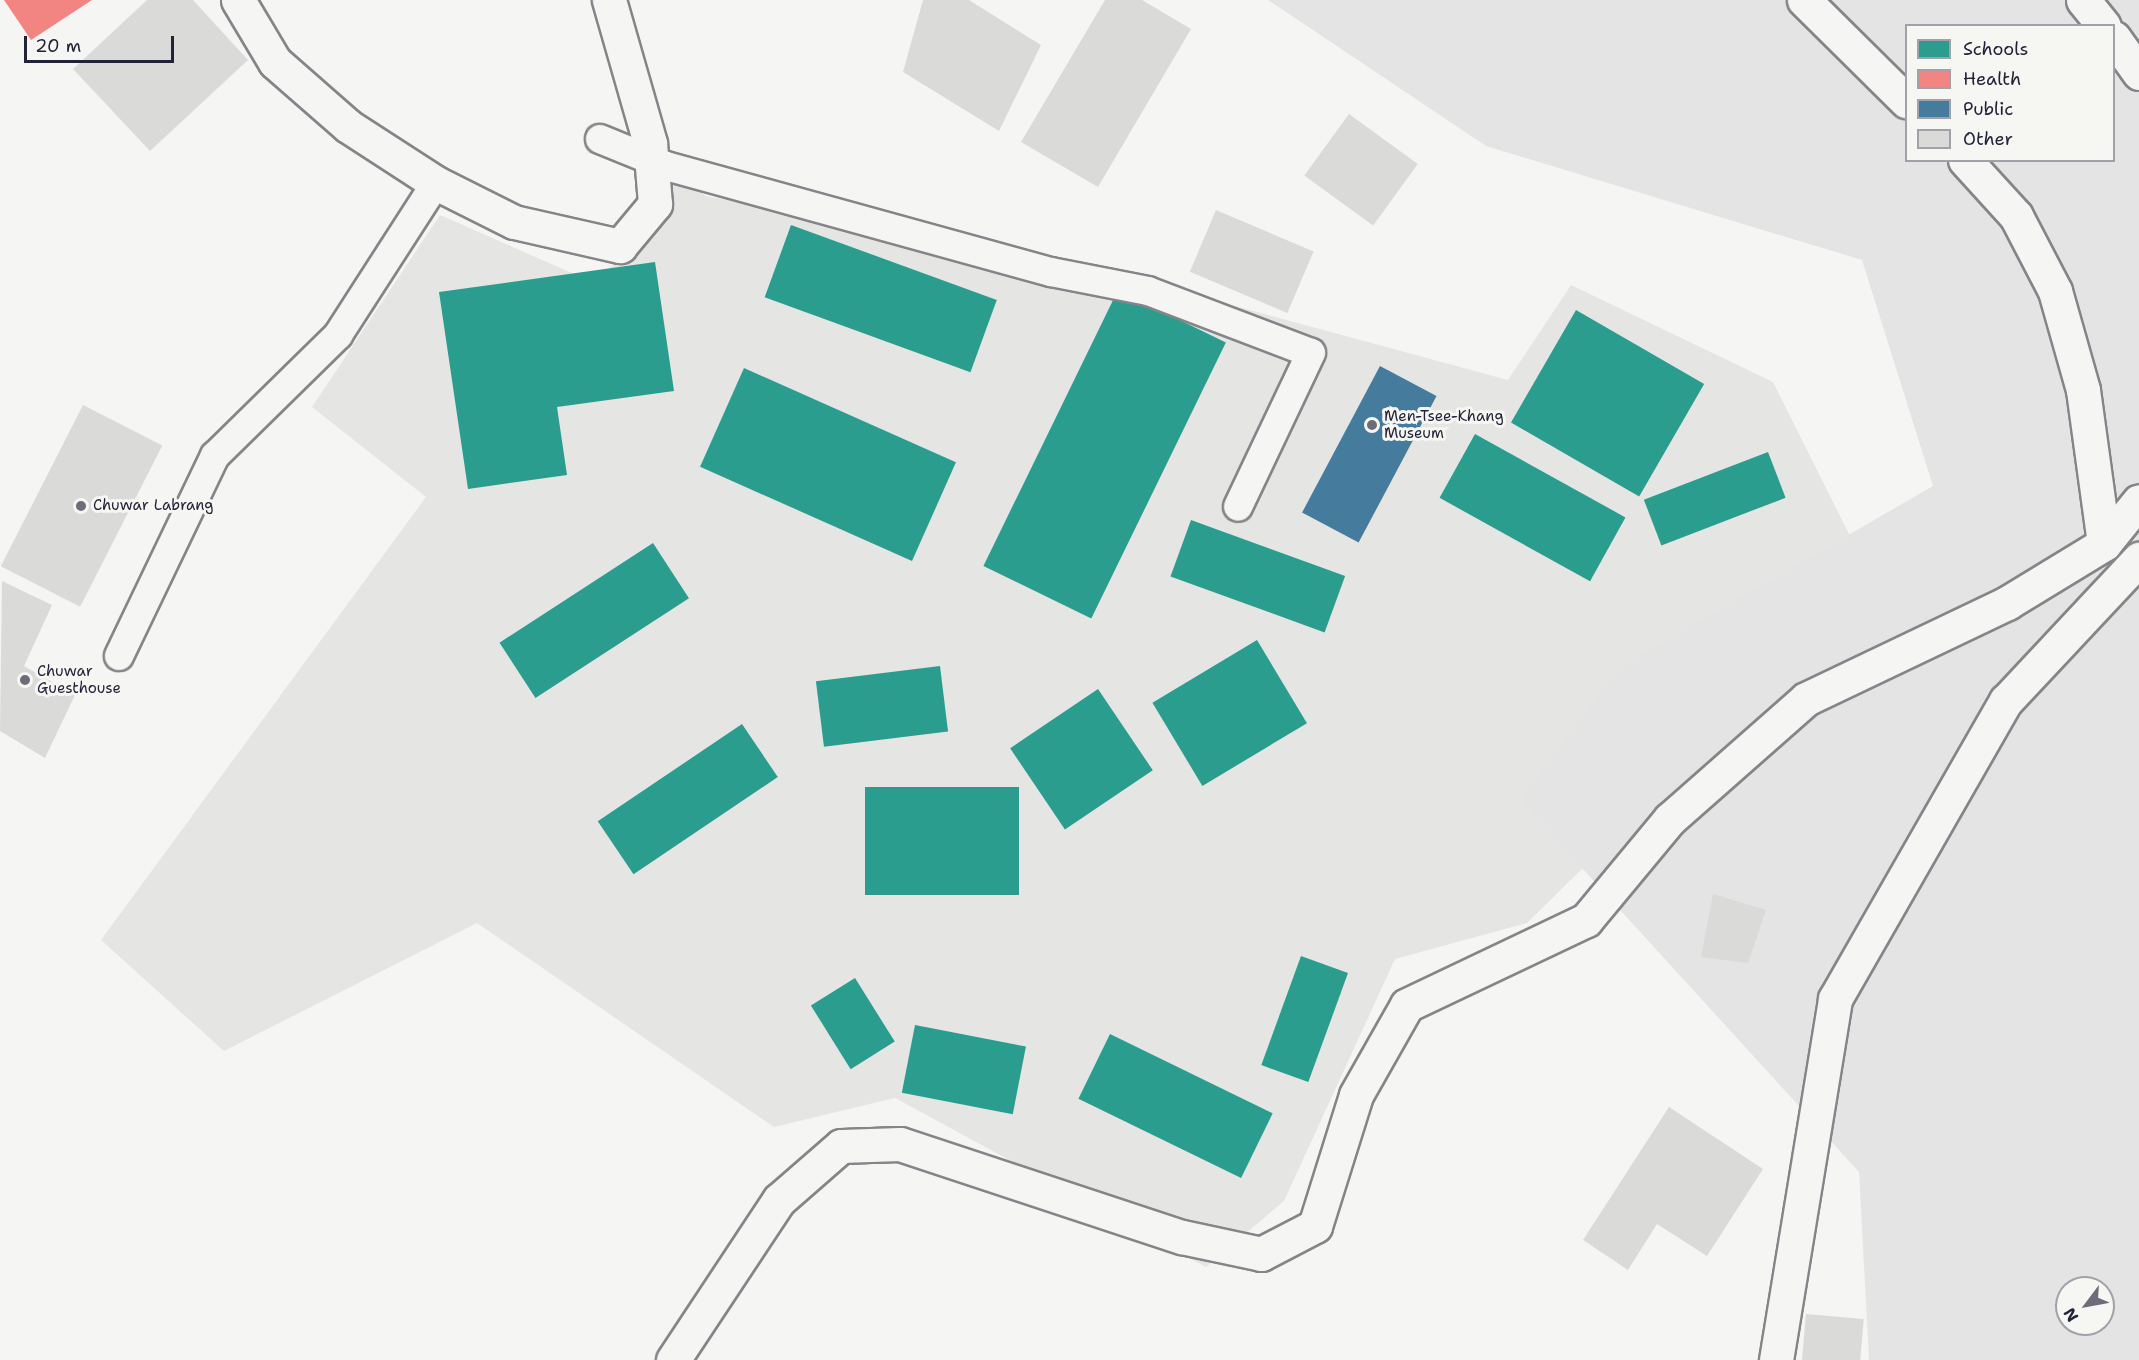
<!DOCTYPE html>
<style>
body{margin:0}
#map{position:relative;width:2139px;height:1360px;overflow:hidden;background:#f5f5f3;font-family:"Shantell Sans",sans-serif}
div>[style]{position:absolute}
.built>*{inset:0;background:#e5e5e4}
.green>*{inset:0;background:#e4e4e4}
.schools>*{inset:0;background:#2a9d8f;transform-origin:0 0}
.health>*{inset:0;background:#f28482}
.public>*{inset:0;background:#457b9d;transform-origin:0 0}
.building>*{inset:0;background:#dadad9;transform-origin:0 0}
.roads{filter:drop-shadow(2px 0 #858589) drop-shadow(-2px 0 #858589) drop-shadow(0 2px #858589) drop-shadow(0 -2px #858589)}
.lane>*{height:28px;margin:-14px;padding:0 14px;transform-origin:14px;border-radius:14px;background:#f5f5f3}
.street>*{height:33px;margin:-16.5px;padding:0 16.5px;transform-origin:16.5px;border-radius:16.5px;background:#f5f5f3}
.secondary>*{height:33px;margin:-16.5px;padding:0 16.5px;transform-origin:16.5px;border-radius:16.5px;background:#f5f5f3}
.dots>*{width:16px;height:16px;translate:-50% -50%;box-sizing:border-box;border:3px solid #f6f6f2;border-radius:50%}
span{translate:-50% -50%;white-space:nowrap;text-align:center;line-height:1.15;-webkit-text-stroke:6px #f6f6f2;paint-order:stroke}
.poi-label{font-size:15px;color:#22223b}
.left{translate:0 -50%;text-align:left}
.legend{position:absolute;left:1905px;top:24px;width:210px;height:138px;box-sizing:border-box;background:#f6f6f2;border:2px solid #a1a1a9;margin:0;padding:8px 10px;list-style:none;font-size:18px;color:#22223b}
.legend li{display:flex;align-items:center;gap:12px;height:30px}
.legend b{width:30px;border:2px solid #a1a1a9}
.north{position:absolute;left:2055px;top:1276px;width:60px;height:60px;box-sizing:border-box;background:#f6f6f2;border:2px solid #a1a1a9;border-radius:50%;rotate:238deg;font-size:16px;font-weight:700;line-height:24px;text-align:center;color:#22223b}
.north::after{content:'';display:block;margin:auto;width:21px;height:27px;background:#6c6c7b;clip-path:polygon(50% 0,100% 100%,50% 72%,0 100%)}
.scale{position:absolute;left:24px;top:36px;width:150px;height:27px;box-sizing:border-box;border:3px solid #22223b;border-top:0;padding-left:8px;font-size:18px;line-height:21px;white-space:nowrap;color:#22223b;-webkit-text-stroke:4px #f6f6f2;paint-order:stroke}
</style>
<div id="map">
<div class="built">
<div style="clip-path:polygon(666px 166px,706px 196px,1113px 273px,1508px 380px,1571px 285px,1773px 382px,1888px 612px,1708px 745px,1527px 923px,1395px 959px,1284px 1201px,1206px 1267px,895px 1098px,774px 1127px,477px 923px,224px 1051px,101px 940px,426px 497px,312px 407px,440px 215px,590px 281px,651px 239px)"></div>
</div>
<div class="green">
<div style="clip-path:polygon(evenodd,1268px 0,2139px 0,2139px 1360px,1869px 1360px,1859px 1172px,1520px 800px,1620px 667px,1933px 486px,1862px 260px,1486px 146px,1268px 0,1906px 26px,2114px 26px,2114px 160px,1906px 160px,1906px 26px,1268px 0,2067px 1288px,2103px 1288px,2103px 1324px,2067px 1324px,2067px 1288px)"></div>
</div>
<div class="schools">
<div style="left:791px;top:225px;width:219px;height:77px;rotate:20deg"></div>
<div style="clip-path:polygon(655px 262px,674px 391px,557px 407px,567px 475px,468px 489px,439px 292px)"></div>
<div style="left:1118px;top:290px;width:120px;height:307px;rotate:26deg"></div>
<div style="left:1576px;top:310px;width:148px;height:130px;rotate:30deg"></div>
<div style="left:744px;top:368px;width:232px;height:108px;rotate:24deg"></div>
<div style="left:1475px;top:434px;width:172px;height:73px;rotate:29deg"></div>
<div style="left:1768px;top:452px;width:49px;height:133px;rotate:69deg"></div>
<div style="left:1191px;top:520px;width:164px;height:60px;rotate:20deg"></div>
<div style="left:653px;top:543px;width:66px;height:183px;rotate:57deg"></div>
<div style="left:1257px;top:640px;width:97px;height:122px;rotate:59deg"></div>
<div style="left:940px;top:666px;width:66px;height:125px;rotate:83deg"></div>
<div style="left:1098px;top:689px;width:98px;height:106px;rotate:56deg"></div>
<div style="left:742px;top:724px;width:64px;height:174px;rotate:56deg"></div>
<div style="left:1019px;top:787px;width:108px;height:154px;rotate:90deg"></div>
<div style="left:1301px;top:956px;width:50px;height:116px;rotate:20deg"></div>
<div style="left:855px;top:978px;width:75px;height:52px;rotate:58deg"></div>
<div style="left:915px;top:1025px;width:113px;height:69px;rotate:11deg"></div>
<div style="left:1110px;top:1034px;width:181px;height:72px;rotate:26deg"></div>
</div>
<div class="health">
<div style="clip-path:polygon(4px 0,92px 0,31px 40px)"></div>
</div>
<div class="public">
<div style="left:1380px;top:366px;width:64px;height:166px;rotate:28deg"></div>
</div>
<div class="building">
<div style="clip-path:polygon(147px 0,193px 0,248px 60px,150px 151px,73px 69px)"></div>
<div style="clip-path:polygon(923px 0,969px 0,1041px 45px,999px 131px,903px 72px)"></div>
<div style="clip-path:polygon(1105px 0,1142px 0,1191px 29px,1098px 187px,1021px 142px)"></div>
<div style="left:1349px;top:114px;width:85px;height:76px;rotate:36deg"></div>
<div style="left:1216px;top:210px;width:106px;height:67px;rotate:23deg"></div>
<div style="left:83px;top:405px;width:89px;height:181px;rotate:27deg"></div>
<div style="clip-path:polygon(2px 581px,52px 605px,24px 666px,75px 695px,45px 758px,0 731px)"></div>
<div style="clip-path:polygon(1713px 894px,1766px 910px,1748px 963px,1701px 957px)"></div>
<div style="clip-path:polygon(1669px 1107px,1763px 1169px,1707px 1256px,1657px 1224px,1628px 1270px,1583px 1240px)"></div>
<div style="left:1806px;top:1314px;width:58px;height:46px;rotate:5deg"></div>
</div>
<div class="roads">
<div class="lane">
<div style="left:600px;top:139px;width:71px;rotate:22.2deg"></div>
<div style="left:666px;top:166px;width:399px;rotate:15.4deg"></div>
<div style="left:1051px;top:272px;width:99px;rotate:11.1deg"></div>
<div style="left:1148px;top:291px;width:174px;rotate:20.8deg"></div>
<div style="left:1311px;top:353px;width:170px;rotate:115.4deg"></div>
<div style="left:119px;top:656px;width:222px;rotate:-64.4deg"></div>
<div style="left:215px;top:456px;width:173px;rotate:-44.5deg"></div>
<div style="left:338px;top:335px;width:181px;rotate:-57.2deg"></div>
</div>
<div class="street">
<div style="left:673px;top:1360px;width:192px;rotate:-56.5deg"></div>
<div style="left:779px;top:1200px;width:82px;rotate:-41.1deg"></div>
<div style="left:841px;top:1146px;width:59px;rotate:-1.9deg"></div>
<div style="left:900px;top:1144px;width:297px;rotate:18.3deg"></div>
<div style="left:1182px;top:1237px;width:81px;rotate:12.1deg"></div>
<div style="left:1261px;top:1254px;width:61px;rotate:-27.4deg"></div>
<div style="left:1315px;top:1226px;width:137px;rotate:-72.6deg"></div>
<div style="left:1356px;top:1095px;width:103px;rotate:-60.5deg"></div>
<div style="left:1407px;top:1005px;width:198px;rotate:-25.4deg"></div>
<div style="left:1586px;top:920px;width:131px;rotate:-50.3deg"></div>
<div style="left:1670px;top:819px;width:181px;rotate:-41.4deg"></div>
<div style="left:1806px;top:699px;width:223px;rotate:-25.5deg"></div>
<div style="left:2007px;top:603px;width:114px;rotate:-31.3deg"></div>
</div>
<div class="secondary">
<div style="left:238px;top:0;width:72px;rotate:59.2deg"></div>
<div style="left:275px;top:62px;width:97px;rotate:41.2deg"></div>
<div style="left:348px;top:126px;width:105px;rotate:32.9deg"></div>
<div style="left:436px;top:183px;width:87px;rotate:26.6deg"></div>
<div style="left:514px;top:222px;width:109px;rotate:12.8deg"></div>
<div style="left:620px;top:246px;width:55px;rotate:-50.2deg"></div>
<div style="left:655px;top:204px;width:61px;rotate:-94.7deg"></div>
<div style="left:650px;top:143px;width:149px;rotate:-106deg"></div>
<div style="left:1804px;top:0;width:144px;rotate:44.7deg"></div>
<div style="left:2083px;top:0;width:33px;rotate:51deg"></div>
<div style="left:2114px;top:38px;width:43px;rotate:54.5deg"></div>
<div style="left:1965px;top:160px;width:76px;rotate:47.7deg"></div>
<div style="left:2016px;top:216px;width:85px;rotate:62.5deg"></div>
<div style="left:2055px;top:291px;width:103px;rotate:74.2deg"></div>
<div style="left:2083px;top:390px;width:155px;rotate:82.2deg"></div>
<div style="left:2104px;top:544px;width:55px;rotate:-50.9deg"></div>
<div style="left:1776px;top:1360px;width:366px;rotate:-80.7deg"></div>
<div style="left:1835px;top:999px;width:344px;rotate:-60.2deg"></div>
<div style="left:2006px;top:701px;width:195px;rotate:-46.9deg"></div>
</div>
</div>
<div class="dots">
<div style="left:1372px;top:425px;background:#6c6c7b"></div>
<div style="left:81px;top:506px;background:#6c6c7b"></div>
<div style="left:25px;top:680px;background:#6c6c7b"></div>
</div>
<div class="poi-label">
<span class="left" style="left:1384px;top:425px">Men-Tsee-Khang<br>Museum</span>
<span class="left" style="left:93px;top:506px">Chuwar Labrang</span>
<span class="left" style="left:37px;top:680px">Chuwar<br>Guesthouse</span>
</div>
<ul class="legend">
<li><b style="height:16px;background:#2a9d8f"></b>Schools</li>
<li><b style="height:16px;background:#f28482"></b>Health</li>
<li><b style="height:16px;background:#457b9d"></b>Public</li>
<li><b style="height:16px;background:#dadad9"></b>Other</li>
</ul>
<div class="north">N</div>
<div class="scale">20 m</div>
</div>
